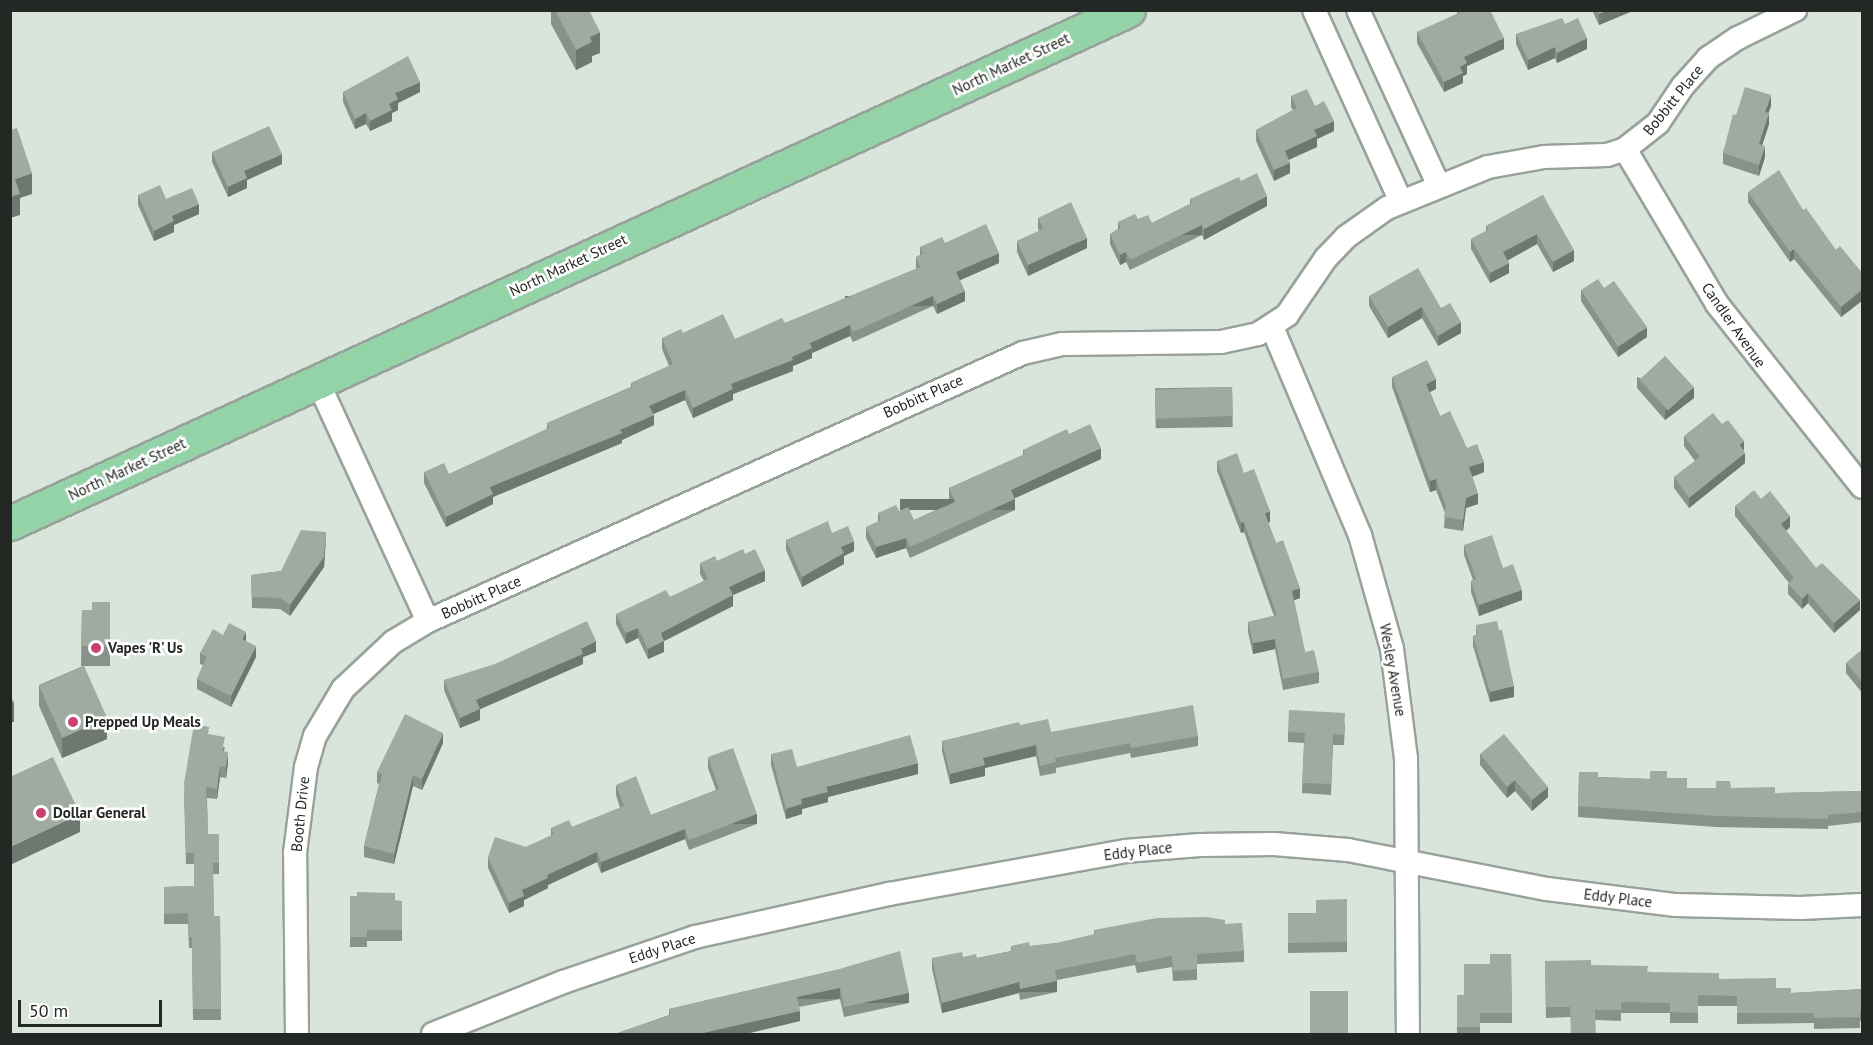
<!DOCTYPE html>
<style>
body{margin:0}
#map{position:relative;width:1873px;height:1045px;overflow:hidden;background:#d9e5db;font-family:"PT Sans",sans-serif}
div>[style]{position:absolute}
.roads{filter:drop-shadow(2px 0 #98a29a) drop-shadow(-2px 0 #98a29a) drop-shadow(0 2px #98a29a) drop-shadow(0 -2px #98a29a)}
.street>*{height:22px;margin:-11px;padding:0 11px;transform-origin:11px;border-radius:11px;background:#fff}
.primary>*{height:33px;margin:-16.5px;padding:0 16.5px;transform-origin:16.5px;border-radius:16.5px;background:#94d2a7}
.wall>*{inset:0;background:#89928a;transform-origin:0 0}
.shaded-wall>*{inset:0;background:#6f7771;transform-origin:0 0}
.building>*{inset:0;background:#9faaa1;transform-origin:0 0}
.dots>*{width:16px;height:16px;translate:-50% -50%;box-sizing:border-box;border:3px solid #fff;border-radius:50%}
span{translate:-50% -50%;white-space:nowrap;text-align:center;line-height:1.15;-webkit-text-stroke:5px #fff;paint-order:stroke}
.street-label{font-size:15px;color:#242824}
.poi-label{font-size:15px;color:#242824;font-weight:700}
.left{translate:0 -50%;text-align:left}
.frame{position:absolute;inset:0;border:12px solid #242824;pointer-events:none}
.scale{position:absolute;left:18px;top:1000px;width:144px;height:27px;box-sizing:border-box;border:3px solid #242824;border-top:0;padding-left:8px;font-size:18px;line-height:21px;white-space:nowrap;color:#242824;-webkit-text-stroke:4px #fff;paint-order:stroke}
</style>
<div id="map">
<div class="roads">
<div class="street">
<div style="left:1314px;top:10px;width:211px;rotate:65.6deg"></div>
<div style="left:1358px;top:10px;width:194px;rotate:65.3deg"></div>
<div style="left:1625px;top:149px;width:180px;rotate:59.3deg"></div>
<div style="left:1717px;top:304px;width:233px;rotate:51.6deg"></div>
<div style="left:1272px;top:327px;width:226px;rotate:67.1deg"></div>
<div style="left:1360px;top:535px;width:118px;rotate:74.3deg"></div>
<div style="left:1392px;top:649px;width:111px;rotate:82.7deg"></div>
<div style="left:1406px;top:759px;width:275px;rotate:89.6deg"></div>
<div style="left:317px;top:380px;width:265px;rotate:65.3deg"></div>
<div style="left:297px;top:1034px;width:181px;rotate:-90.6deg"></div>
<div style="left:295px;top:853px;width:87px;rotate:-82.7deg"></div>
<div style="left:306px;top:767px;width:32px;rotate:-74deg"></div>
<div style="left:315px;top:736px;width:55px;rotate:-59.2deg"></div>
<div style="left:343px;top:689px;width:69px;rotate:-43.2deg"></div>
<div style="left:393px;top:642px;width:41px;rotate:-31deg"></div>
<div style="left:428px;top:621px;width:653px;rotate:-24.25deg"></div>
<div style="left:1023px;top:353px;width:40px;rotate:-13deg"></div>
<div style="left:1062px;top:344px;width:159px;rotate:-0.7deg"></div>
<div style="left:1221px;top:342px;width:38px;rotate:-12deg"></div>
<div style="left:1258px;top:334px;width:35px;rotate:-33deg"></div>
<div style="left:1287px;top:315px;width:69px;rotate:-55.6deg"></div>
<div style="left:1326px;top:258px;width:29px;rotate:-46deg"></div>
<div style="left:1346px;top:237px;width:50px;rotate:-35.3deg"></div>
<div style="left:1387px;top:208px;width:109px;rotate:-22.1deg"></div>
<div style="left:1488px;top:167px;width:57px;rotate:-10.1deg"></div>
<div style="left:1544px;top:157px;width:63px;rotate:-1.8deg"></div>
<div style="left:1607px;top:155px;width:19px;rotate:-18deg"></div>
<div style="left:1625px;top:149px;width:42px;rotate:-38.2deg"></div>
<div style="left:1658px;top:123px;width:45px;rotate:-56deg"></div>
<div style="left:1683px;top:86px;width:38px;rotate:-48deg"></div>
<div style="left:1708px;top:58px;width:36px;rotate:-34deg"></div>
<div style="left:1738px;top:38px;width:64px;rotate:-26.2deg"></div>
<div style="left:433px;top:1034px;width:140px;rotate:-21.8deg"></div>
<div style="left:563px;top:982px;width:139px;rotate:-18.8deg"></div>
<div style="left:695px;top:937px;width:199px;rotate:-12.5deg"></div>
<div style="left:889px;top:894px;width:240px;rotate:-10.3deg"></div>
<div style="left:1125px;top:851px;width:75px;rotate:-4.6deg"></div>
<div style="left:1200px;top:845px;width:74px;rotate:-0.8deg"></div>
<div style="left:1274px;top:844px;width:74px;rotate:4.6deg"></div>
<div style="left:1348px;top:850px;width:203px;rotate:11.1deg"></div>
<div style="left:1547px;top:889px;width:130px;rotate:7.1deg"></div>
<div style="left:1676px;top:905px;width:125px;rotate:1.4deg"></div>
<div style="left:1801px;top:908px;width:61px;rotate:-2.8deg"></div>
</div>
<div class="primary">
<div style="left:10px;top:523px;width:1230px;rotate:-24.65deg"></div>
</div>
</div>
<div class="wall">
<div style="clip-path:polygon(551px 10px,589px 10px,600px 53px,592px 56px,592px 62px,576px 70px,551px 24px)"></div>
<div style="clip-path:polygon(1457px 10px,1490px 10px,1504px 49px,1467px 66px,1467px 74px,1463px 76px,1463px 83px,1444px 92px,1417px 43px,1417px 32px,1457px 14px)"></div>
<div style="clip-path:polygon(1592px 10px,1635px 10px,1599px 25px)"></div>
<div style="clip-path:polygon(1565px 24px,1587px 49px,1557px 63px,1555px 58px,1528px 70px,1516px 44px,1516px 34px)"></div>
<div style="clip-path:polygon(343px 92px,420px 92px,398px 103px,398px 110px,392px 113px,392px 121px,370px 131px,366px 124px,355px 129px,343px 102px)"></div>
<div style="clip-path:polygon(1291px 96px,1315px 106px,1334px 131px,1317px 139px,1317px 147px,1289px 160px,1290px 173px,1274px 181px,1256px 141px,1256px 130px,1293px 110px,1291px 107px)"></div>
<div style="clip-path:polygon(1771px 106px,1768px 113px,1769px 124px,1762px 145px,1765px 157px,1759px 176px,1723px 164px,1723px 153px,1736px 115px)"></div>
<div style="clip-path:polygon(212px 152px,282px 164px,247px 180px,247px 188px,228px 197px,212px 162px)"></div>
<div style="clip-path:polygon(1241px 181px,1267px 206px,1204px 240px,1202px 235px,1130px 270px,1126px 262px,1120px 265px,1110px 244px,1110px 234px,1118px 229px,1118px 222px,1138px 219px,1152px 223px,1190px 204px,1190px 199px)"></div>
<div style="clip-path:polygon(1748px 192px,1803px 210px,1836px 250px,1863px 274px,1863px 300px,1841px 317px,1794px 259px,1790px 262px,1748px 202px)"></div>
<div style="clip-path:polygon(138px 195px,166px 199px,199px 214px,174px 225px,174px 232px,154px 241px,138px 205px)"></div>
<div style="clip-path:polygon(1543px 195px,1574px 261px,1553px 272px,1537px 244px,1508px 260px,1509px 273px,1490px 283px,1471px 249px,1471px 239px,1486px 231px,1486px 226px)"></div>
<div style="clip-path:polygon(1038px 218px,1087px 248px,1028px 276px,1017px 252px,1017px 241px,1039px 231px,1038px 228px)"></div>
<div style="clip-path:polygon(945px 243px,999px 263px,960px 280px,965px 301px,937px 314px,933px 306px,853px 342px,850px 336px,812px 353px,812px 358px,793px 366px,793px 371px,733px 394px,733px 400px,693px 418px,685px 400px,653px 414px,654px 425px,622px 440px,622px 443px,493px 497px,493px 504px,446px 527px,424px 483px,424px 472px,449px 474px,547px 429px,547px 423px,631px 387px,631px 383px,669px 366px,662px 349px,662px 338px,683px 333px,735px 339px,785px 323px,916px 269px,916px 257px,920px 255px,920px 247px)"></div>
<div style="clip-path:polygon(1604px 288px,1647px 337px,1618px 357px,1581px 301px,1581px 290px)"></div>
<div style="clip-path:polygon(1369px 296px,1441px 308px,1461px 333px,1438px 346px,1422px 318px,1388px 338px,1369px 306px)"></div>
<div style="clip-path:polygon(1392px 377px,1436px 389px,1430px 392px,1440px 416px,1467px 448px,1484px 472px,1472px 477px,1478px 504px,1466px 508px,1463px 531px,1444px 528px,1445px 513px,1436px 490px,1430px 492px,1392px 387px)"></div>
<div style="clip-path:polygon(1637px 377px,1694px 398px,1665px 420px,1637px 388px)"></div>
<div style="left:1232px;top:387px;width:40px;height:77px;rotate:89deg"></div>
<div style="clip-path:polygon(1069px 434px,1101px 459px,1015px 498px,1015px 510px,910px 558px,906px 548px,876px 558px,866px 538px,866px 527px,878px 522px,878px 513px,899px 511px,914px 520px,951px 503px,949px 498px,949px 488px,1023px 455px,1023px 450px)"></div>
<div style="clip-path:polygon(1684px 436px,1744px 451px,1745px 463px,1689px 508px,1674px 488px,1674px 477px,1695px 461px,1684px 446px)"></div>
<div style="clip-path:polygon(1217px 461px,1244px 473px,1270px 522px,1268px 523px,1276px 543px,1300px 598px,1294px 600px,1305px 652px,1319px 672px,1319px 683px,1283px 690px,1275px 649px,1253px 654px,1248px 632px,1248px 622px,1274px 616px,1244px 532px,1241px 533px,1217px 471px)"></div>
<div style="clip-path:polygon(1761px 499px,1790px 527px,1786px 531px,1816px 568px,1860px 610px,1834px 633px,1808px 603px,1802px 609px,1788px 594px,1788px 584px,1789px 583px,1735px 516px,1735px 506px)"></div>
<div style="clip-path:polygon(832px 533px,854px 551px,844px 556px,844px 564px,802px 587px,786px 550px,786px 540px)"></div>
<div style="clip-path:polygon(326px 542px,324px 567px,290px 616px,280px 609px,252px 608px,251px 575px,281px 571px)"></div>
<div style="clip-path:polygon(1464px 545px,1503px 568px,1522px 600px,1479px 616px,1471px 592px,1471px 581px,1473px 580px,1464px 555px)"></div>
<div style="clip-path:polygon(745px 554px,765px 581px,733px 595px,733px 606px,664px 641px,664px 652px,648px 659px,638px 638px,626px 644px,616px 624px,616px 614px,670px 597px,704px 581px,700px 574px,700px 563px,717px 561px)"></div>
<div style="clip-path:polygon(110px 602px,110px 666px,84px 666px,107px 739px,62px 758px,39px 706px,39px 685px,83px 666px,81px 666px,82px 610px,92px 610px)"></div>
<div style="clip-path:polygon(1476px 625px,1514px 697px,1490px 702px,1473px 646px,1473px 636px,1476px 635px)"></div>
<div style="clip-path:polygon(223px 635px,246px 641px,256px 657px,231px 707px,197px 689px,197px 679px,203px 665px,200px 664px,200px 653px)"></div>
<div style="clip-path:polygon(1863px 649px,1863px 694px,1846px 673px,1846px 663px)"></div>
<div style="clip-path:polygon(596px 652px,583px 657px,583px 664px,480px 709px,480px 720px,460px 728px,444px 690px,444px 680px)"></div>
<div style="clip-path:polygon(1345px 724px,1344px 745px,1333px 745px,1331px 795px,1302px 793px,1304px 743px,1288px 742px,1288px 732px)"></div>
<div style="clip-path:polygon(1020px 725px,1051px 732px,1198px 736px,1198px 746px,1131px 758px,1130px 753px,1056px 768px,1056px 773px,1040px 776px,1036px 756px,985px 768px,985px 776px,950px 784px,942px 751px,942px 741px)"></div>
<div style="clip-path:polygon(209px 735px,225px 748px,224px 751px,228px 763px,226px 778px,220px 777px,217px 799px,207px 798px,208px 834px,219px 834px,219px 874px,213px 874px,214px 916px,220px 916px,221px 1020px,193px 1020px,192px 948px,189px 948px,188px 924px,164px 924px,164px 887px,194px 886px,194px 864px,186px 864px,184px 794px)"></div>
<div style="clip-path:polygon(443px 743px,422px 790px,413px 786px,394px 864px,364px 857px,364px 846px,379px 784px,377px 783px,377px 772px)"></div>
<div style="clip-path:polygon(771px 754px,797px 767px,918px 774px,828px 797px,828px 802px,802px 809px,802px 814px,786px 819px,771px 765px)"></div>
<div style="clip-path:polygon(1480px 754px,1548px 797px,1532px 811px,1515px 791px,1507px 798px,1480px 765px)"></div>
<div style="clip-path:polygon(708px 757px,757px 824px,689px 850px,685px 839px,601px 873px,597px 862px,548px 885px,548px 888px,524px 900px,524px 906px,509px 913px,488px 868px,488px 857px,526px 847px,551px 836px,551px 828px,572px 827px,620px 808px,616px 795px,616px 785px,651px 815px,716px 790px,708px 768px)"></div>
<div style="clip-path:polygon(1579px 772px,1598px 777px,1650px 779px,1667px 778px,1687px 788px,1731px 788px,1775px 793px,1862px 791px,1861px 776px,1863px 776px,1863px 822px,1828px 826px,1828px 829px,1716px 827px,1578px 817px)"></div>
<div style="clip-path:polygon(350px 896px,402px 901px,402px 941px,367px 941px,367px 947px,350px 947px)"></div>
<div style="clip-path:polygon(1347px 899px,1347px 952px,1288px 953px,1288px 913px,1316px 913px)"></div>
<div style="clip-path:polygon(1225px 924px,1244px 951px,1244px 962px,1197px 964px,1197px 980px,1173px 981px,1172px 967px,1137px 973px,1135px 965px,1057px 980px,1057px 992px,1020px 1000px,1019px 993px,942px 1013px,932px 969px,932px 958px,963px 957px,977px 958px,1011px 951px,1011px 946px,1030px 946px,1057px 943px,1094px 935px,1094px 930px)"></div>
<div style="clip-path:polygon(1511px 954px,1512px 1023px,1480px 1023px,1480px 1035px,1457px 1035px,1457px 995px,1464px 995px,1490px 964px)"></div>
<div style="clip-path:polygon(1545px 961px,1719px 979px,1776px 988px,1791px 993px,1863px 989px,1863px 1021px,1860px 1021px,1860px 1028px,1814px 1029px,1814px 1023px,1737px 1024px,1737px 1006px,1698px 1006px,1698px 1023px,1670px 1023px,1670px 1013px,1621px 1013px,1621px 1021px,1596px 1020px,1570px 1017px,1546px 1018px)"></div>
<div style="clip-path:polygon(836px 970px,909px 1003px,844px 1017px,840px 999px,799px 1007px,800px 1021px,741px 1035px,612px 1035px,669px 1015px,669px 1009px)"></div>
</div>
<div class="shaded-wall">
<div style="clip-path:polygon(1608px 10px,1635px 10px,1599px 25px,1599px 14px)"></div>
<div style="clip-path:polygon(600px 32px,600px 53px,592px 56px,592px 62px,576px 70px,576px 50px,590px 37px)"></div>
<div style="clip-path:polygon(1504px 38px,1504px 49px,1467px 66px,1467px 74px,1463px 76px,1463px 83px,1444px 92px,1444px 82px,1464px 57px)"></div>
<div style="clip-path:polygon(1587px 38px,1587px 49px,1557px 63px,1557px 53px)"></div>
<div style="clip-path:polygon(1555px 47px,1555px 58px,1528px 70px,1528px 60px)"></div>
<div style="clip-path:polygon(420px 82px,420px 92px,398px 103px,398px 110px,392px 113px,392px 121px,370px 131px,370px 121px,389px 104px,395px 93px)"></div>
<div style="clip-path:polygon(1771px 95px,1771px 106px,1765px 123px,1765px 112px)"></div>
<div style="clip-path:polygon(366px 113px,366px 124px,355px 129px,355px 119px)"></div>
<div style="clip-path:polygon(1769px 113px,1769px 124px,1759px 155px,1759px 144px)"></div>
<div style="clip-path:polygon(1334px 121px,1334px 131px,1317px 139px,1317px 147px,1285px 161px,1285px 151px,1314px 130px)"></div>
<div style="clip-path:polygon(1765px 146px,1765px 157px,1759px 176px,1759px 165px)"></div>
<div style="clip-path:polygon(282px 154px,282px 164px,247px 180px,247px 188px,228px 197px,228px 187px,244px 171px)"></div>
<div style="clip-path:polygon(1290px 163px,1290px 173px,1274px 181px,1274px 170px)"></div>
<div style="clip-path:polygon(32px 173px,32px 194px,20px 198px,20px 215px,10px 218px,10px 197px,15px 179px)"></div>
<div style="clip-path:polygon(1267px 196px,1267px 206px,1204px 240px,1204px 229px)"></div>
<div style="clip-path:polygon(199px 204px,199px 214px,174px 225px,174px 232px,154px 241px,154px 231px,172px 216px)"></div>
<div style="left:1202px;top:225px;width:10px;height:80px;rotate:90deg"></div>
<div style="clip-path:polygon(1537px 234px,1537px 244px,1503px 263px,1503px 252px)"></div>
<div style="clip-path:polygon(1087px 238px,1087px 248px,1028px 276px,1028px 265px)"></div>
<div style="clip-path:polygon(1794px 249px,1794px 259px,1790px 262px,1790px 252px)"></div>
<div style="clip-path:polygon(1574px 250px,1574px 261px,1553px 272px,1553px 262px)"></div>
<div style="clip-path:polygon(1126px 252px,1126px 262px,1120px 265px,1120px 255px)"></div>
<div style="clip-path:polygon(999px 253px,999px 263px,956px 282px,956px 272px)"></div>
<div style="clip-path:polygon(1509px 263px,1509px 273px,1490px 283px,1490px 273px)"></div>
<div style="clip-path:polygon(1863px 289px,1863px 300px,1841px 317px,1841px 307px)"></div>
<div style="clip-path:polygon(965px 291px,965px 301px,937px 314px,937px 304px)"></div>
<div style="left:933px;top:296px;width:10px;height:88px;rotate:90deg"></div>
<div style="clip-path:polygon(1422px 307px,1422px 318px,1388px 338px,1388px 327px)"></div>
<div style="clip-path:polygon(1461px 322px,1461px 333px,1438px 346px,1438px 336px)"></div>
<div style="clip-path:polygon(850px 325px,850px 336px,812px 353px,812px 358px,793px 366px,793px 371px,733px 394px,733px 400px,693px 418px,693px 408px,731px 384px,792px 357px,810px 343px)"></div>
<div style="clip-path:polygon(1647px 327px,1647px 337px,1618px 357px,1618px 347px)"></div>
<div style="clip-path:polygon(1436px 379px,1436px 389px,1426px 394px,1426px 384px)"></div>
<div style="clip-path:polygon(1694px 387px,1694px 398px,1665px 420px,1665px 410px)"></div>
<div style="clip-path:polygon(685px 390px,685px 400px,649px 416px,649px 406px)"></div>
<div style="clip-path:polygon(654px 415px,654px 425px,622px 440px,622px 443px,493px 497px,493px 504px,446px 527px,446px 517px,490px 487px)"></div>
<div style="clip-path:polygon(1744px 441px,1744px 451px,1739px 445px)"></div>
<div style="clip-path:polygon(1101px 448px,1101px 459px,1011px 500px,1011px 490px)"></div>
<div style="clip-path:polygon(1745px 453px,1745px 463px,1689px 508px,1689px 498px)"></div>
<div style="clip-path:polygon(1484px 462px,1484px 472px,1469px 478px,1469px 467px)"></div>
<div style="clip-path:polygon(1436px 479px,1436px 490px,1430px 492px,1430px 481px)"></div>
<div style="clip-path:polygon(1478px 493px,1478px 504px,1466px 508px,1463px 531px,1463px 520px,1466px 498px)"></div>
<div style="left:1015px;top:499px;width:11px;height:115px;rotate:90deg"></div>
<div style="clip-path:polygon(1270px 511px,1270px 522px,1265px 524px,1265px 513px)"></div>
<div style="clip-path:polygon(1790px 516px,1790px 527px,1781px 535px,1781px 524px)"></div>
<div style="clip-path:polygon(1244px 522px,1244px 532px,1241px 533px,1241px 523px)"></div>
<div style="clip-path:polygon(326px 532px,324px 567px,290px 616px,290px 605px)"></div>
<div style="clip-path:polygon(906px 538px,906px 548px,876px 558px,876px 547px)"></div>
<div style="clip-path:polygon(854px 541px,854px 551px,844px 556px,844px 564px,802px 587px,802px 577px,841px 547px)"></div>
<div style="clip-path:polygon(765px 570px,765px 581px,733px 595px,733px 606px,664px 641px,664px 652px,648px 659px,648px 649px,661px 633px,729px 587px)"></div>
<div style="clip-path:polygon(1300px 588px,1300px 598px,1292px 601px,1292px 591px)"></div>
<div style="clip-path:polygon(1522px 590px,1522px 600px,1479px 616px,1479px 605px)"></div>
<div style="clip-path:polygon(1808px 593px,1808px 603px,1802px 609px,1802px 599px)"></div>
<div style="clip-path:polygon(1860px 600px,1860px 610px,1834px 633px,1834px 623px)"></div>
<div style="clip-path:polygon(638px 628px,638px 638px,626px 644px,626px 633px)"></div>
<div style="clip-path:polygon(246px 632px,246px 642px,242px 639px)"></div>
<div style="clip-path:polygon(1275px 639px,1275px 649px,1253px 654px,1253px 643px)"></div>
<div style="clip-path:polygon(596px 641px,596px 652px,583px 657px,583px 664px,476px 711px,476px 700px)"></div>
<div style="clip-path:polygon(256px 646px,256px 657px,231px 707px,231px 696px)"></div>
<div style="clip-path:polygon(1514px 686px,1514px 697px,1490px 702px,1490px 692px)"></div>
<div style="left:14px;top:702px;width:20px;height:4px;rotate:90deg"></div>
<div style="clip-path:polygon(480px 709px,480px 720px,460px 728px,460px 718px)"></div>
<div style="clip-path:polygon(107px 718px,107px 739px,62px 758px,62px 738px)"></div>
<div style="clip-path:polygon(443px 733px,443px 743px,422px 790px,422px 779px)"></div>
<div style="clip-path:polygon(1036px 745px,1036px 756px,985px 768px,985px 776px,950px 784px,950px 774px,983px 758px)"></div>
<div style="clip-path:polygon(228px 752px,228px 763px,226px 778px,226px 767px)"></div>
<div style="clip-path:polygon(918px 763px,918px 774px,828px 797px,828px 802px,802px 809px,802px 814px,786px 819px,786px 809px,801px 799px,826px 787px)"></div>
<div style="clip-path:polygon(220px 766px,220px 777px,217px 799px,217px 789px)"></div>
<div style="clip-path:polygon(413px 775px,413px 786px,394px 864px,394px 854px)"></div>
<div style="clip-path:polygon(1515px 780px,1515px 791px,1507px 798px,1507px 787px)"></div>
<div style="clip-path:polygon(1548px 787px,1548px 797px,1532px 811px,1532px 800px)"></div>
<div style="clip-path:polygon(80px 814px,80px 832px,10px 865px,10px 847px)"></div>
<div style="left:757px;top:814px;width:10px;height:73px;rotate:90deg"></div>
<div style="clip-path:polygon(685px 829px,685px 839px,601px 873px,601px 862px)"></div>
<div style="clip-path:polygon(597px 852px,597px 862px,548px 885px,548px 888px,524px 900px,524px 906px,509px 913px,509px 903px,522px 890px,547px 875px)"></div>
<div style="left:1057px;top:981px;width:11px;height:38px;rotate:90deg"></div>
<div style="clip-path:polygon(1019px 982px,1019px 993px,942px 1013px,942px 1003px)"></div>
<div style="left:840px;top:988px;width:11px;height:44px;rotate:90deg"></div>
<div style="left:909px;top:993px;width:10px;height:66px;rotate:90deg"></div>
<div style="clip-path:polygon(800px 1011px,800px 1021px,741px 1035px,694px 1035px)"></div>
</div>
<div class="building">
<div style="clip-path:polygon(555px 10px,589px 10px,600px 32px,590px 37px,592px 42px,576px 50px)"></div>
<div style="clip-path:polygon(1458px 10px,1490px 10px,1504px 38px,1464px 57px,1467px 63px,1460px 67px,1463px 73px,1444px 82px,1417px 32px,1459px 13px)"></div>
<div style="clip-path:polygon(1597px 10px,1608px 10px,1599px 14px)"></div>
<div style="clip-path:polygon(1562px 18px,1565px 24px,1578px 18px,1587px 38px,1557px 53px,1555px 47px,1528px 60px,1516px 34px)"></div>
<div style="clip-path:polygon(408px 56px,420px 82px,395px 93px,398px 99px,389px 104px,392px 110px,370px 121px,366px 113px,355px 119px,343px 92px)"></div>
<div style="clip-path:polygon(1745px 87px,1771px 95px,1765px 112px,1769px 113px,1759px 144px,1765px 146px,1759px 165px,1723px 153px,1733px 114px,1736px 115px)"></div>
<div style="clip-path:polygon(1307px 89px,1315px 106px,1324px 101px,1334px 121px,1314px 130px,1317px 136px,1285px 151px,1290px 163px,1274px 170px,1256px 130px,1297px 108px,1291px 96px)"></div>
<div style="clip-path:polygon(269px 126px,282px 154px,244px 171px,247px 178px,228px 187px,212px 152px)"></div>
<div style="clip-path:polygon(17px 128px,32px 173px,15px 179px,20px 194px,10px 197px,10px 130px)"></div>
<div style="clip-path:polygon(1779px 170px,1803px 210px,1806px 208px,1836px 250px,1840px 246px,1863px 274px,1863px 289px,1841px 307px,1794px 249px,1790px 252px,1748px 192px)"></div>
<div style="clip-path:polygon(1257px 173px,1267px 196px,1204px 229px,1202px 225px,1130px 260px,1126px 252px,1120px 255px,1110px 234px,1121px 228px,1118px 222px,1135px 214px,1138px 219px,1148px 215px,1152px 223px,1192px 203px,1190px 199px,1239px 177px,1241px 181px)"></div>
<div style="clip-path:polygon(160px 185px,166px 199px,192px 188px,199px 204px,172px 216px,174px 221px,154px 231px,138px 195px)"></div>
<div style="clip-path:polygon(1543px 195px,1574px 250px,1553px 262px,1537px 234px,1503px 252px,1509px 263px,1490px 273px,1471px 239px,1488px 230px,1486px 226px)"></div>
<div style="clip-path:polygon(1071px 202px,1087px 238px,1028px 265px,1017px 241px,1043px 229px,1038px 218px)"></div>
<div style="clip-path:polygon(986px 224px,999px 253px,956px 272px,965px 291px,937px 304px,933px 296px,853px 332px,850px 325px,810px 343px,812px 348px,792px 357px,793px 360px,731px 384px,733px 389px,693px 408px,685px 390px,649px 406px,654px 415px,620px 430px,622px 433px,490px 487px,493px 494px,446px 517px,424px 472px,444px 463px,449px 474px,549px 428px,547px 423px,633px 387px,631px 383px,673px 364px,662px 338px,681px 329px,683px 333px,723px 314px,735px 339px,782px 318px,785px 323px,920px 267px,916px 257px,923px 254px,920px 247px,942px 237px,945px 243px)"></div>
<div style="clip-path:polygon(1418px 268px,1441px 308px,1450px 303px,1461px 322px,1438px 336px,1422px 307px,1388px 327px,1369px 296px)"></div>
<div style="clip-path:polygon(1598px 279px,1604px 288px,1614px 281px,1647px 327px,1618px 347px,1581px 290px)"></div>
<div style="left:1665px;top:356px;width:42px;height:35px;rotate:47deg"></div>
<div style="clip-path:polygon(1427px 360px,1436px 379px,1426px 384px,1440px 416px,1450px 411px,1467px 448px,1477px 444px,1484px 462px,1469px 467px,1478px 493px,1466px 498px,1463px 520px,1444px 517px,1446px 506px,1436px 479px,1430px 481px,1392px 377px)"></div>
<div style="left:1232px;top:387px;width:29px;height:77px;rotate:88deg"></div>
<div style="clip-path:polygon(1713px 413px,1722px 424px,1728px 420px,1744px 441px,1739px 445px,1745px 453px,1689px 498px,1674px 477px,1700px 457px,1684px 436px)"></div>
<div style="clip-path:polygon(1090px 424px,1101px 448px,1011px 490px,1015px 499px,910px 547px,906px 538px,876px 547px,866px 527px,881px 520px,878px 513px,896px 505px,899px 511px,908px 507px,914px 520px,955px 502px,949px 488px,1025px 454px,1023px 450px,1067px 429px,1069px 434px)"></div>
<div style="clip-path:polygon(1237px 453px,1244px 473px,1254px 469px,1270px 511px,1265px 513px,1276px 543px,1283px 540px,1300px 588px,1292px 591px,1305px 652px,1314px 650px,1319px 672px,1283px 679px,1275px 639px,1253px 643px,1248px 622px,1277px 615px,1244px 522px,1241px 523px,1217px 461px)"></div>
<div style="clip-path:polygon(1754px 490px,1761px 499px,1770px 491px,1790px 516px,1781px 524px,1816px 568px,1822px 563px,1860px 600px,1834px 623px,1808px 593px,1802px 599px,1788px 584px,1794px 578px,1735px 506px)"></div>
<div style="clip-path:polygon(828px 521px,832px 533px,848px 526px,854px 541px,841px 547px,844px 553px,802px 577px,786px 540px)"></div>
<div style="clip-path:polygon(301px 530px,326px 532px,324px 557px,290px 605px,280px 598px,252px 597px,251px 575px,281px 571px)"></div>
<div style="clip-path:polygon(1492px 535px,1503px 568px,1513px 564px,1522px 590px,1479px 605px,1471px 581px,1476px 579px,1464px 545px)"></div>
<div style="clip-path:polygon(743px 549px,745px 554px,755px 549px,765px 570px,729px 587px,733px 595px,661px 633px,664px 641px,648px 649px,638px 628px,626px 633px,616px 614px,666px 590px,670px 597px,708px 579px,700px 563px,715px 556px,717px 561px)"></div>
<div style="clip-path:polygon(92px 602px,110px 602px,110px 646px,81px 646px,82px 610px,92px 610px)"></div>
<div style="clip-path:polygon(587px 621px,596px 641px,581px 648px,583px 654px,476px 700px,480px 709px,460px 718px,444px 680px,495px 664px)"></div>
<div style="clip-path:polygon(1497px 621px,1499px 630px,1502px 630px,1514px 686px,1490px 692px,1473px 636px,1477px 635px,1476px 625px)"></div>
<div style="clip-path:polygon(229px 623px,246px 632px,242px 639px,256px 646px,231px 696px,197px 679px,207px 657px,200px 653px,213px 629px,223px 635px)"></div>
<div style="clip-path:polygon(1863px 649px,1863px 683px,1846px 663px)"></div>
<div style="left:84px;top:666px;width:57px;height:49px;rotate:66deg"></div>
<div style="clip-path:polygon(10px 695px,14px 702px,10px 703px)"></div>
<div style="clip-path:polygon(1193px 705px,1198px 736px,1131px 748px,1130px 743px,1055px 758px,1056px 762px,1040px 766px,1036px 745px,983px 758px,985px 765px,950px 774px,942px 741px,1019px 722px,1020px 725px,1048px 719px,1051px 732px)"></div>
<div style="clip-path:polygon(1289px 710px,1345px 713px,1344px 735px,1333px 734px,1331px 784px,1302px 783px,1305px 733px,1288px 732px)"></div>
<div style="clip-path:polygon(405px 714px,443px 733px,422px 779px,413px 775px,394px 854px,364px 846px,382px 774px,377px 772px)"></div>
<div style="clip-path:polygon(194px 724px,209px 727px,208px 734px,225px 737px,222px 751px,228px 752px,226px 767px,220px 766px,217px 789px,206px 787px,208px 834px,219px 834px,219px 863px,213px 863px,214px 916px,220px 916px,221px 1009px,193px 1009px,192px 937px,189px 937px,188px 913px,164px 914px,164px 887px,194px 886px,194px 853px,186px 853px,184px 783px)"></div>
<div style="clip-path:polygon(1504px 734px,1548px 787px,1532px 800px,1515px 780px,1507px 787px,1480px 754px)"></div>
<div style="clip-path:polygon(910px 735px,918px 763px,826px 787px,828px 792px,801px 799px,802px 804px,786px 809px,771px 754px,792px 749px,797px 767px)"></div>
<div style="clip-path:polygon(733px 748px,757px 814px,689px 840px,685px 829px,601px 862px,597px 852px,547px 875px,548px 878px,522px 890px,524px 896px,509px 903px,488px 857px,495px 837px,526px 847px,554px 834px,551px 828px,569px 820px,572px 827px,624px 806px,616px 785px,636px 776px,651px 815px,719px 789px,708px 757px)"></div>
<div style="clip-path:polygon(53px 757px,80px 814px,10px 847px,10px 777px)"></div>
<div style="clip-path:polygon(1650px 771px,1667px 771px,1667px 778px,1687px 778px,1687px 788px,1716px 788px,1716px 781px,1730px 781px,1731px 788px,1775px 787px,1775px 793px,1863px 791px,1863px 812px,1828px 815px,1828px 819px,1716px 816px,1578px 806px,1579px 772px,1598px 772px,1598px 777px,1650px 779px)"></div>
<div style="clip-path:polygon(357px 892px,395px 893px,395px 901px,402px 901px,402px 930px,367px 930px,367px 937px,350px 937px,350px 896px,357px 896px)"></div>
<div style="clip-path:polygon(1347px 899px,1347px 942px,1288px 943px,1288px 913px,1316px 913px,1316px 900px)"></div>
<div style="clip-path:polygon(1207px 917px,1225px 920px,1225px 924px,1242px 923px,1244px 951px,1197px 954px,1197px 969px,1173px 971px,1172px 956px,1137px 963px,1135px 954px,1055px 970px,1057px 981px,1020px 989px,1019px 982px,942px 1003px,932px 958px,962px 952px,963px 957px,976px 954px,977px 958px,1012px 951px,1011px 946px,1029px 942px,1030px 946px,1057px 943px,1095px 934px,1094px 930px,1157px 918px)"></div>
<div style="clip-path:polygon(900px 951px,909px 993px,844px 1007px,840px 988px,797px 997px,800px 1011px,694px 1035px,612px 1035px,670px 1015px,669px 1009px,836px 970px)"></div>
<div style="clip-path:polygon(1490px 954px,1511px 954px,1512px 1013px,1480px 1013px,1480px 1027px,1457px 1027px,1457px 995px,1464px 995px,1464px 964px,1490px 964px)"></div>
<div style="clip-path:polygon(1591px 960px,1591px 965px,1648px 966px,1647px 972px,1719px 973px,1719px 979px,1776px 978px,1776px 988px,1791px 988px,1791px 993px,1863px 989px,1863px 1011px,1860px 1011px,1860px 1017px,1814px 1018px,1814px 1013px,1737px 1013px,1737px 996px,1698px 995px,1698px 1013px,1670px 1012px,1670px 1003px,1621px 1002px,1621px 1010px,1595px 1010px,1596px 1035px,1571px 1035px,1570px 1007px,1546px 1007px,1545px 961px)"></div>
<div style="left:1310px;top:991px;width:38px;height:44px"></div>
</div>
<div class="dots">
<div style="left:96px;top:648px;background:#cb3f74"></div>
<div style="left:73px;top:722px;background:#cb3f74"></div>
<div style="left:41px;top:813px;background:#cb3f74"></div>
</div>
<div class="street-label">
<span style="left:1011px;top:64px;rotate:-25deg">North Market Street</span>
<span style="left:1673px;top:100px;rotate:-51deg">Bobbitt Place</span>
<span style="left:568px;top:265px;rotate:-25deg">North Market Street</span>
<span style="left:1734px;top:325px;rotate:55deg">Candler Avenue</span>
<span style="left:923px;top:396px;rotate:-24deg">Bobbitt Place</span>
<span style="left:127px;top:469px;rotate:-25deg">North Market Street</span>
<span style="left:481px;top:597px;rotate:-24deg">Bobbitt Place</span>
<span style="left:1393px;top:670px;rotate:80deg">Wesley Avenue</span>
<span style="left:300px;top:814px;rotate:-84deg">Booth Drive</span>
<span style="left:1138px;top:851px;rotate:-7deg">Eddy Place</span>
<span style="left:1618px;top:898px;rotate:7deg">Eddy Place</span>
<span style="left:662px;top:948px;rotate:-18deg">Eddy Place</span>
</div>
<div class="poi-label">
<span class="left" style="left:108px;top:648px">Vapes 'R' Us</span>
<span class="left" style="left:85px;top:722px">Prepped Up Meals</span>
<span class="left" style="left:53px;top:813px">Dollar General</span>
</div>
<div class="frame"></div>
<div class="scale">50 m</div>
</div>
